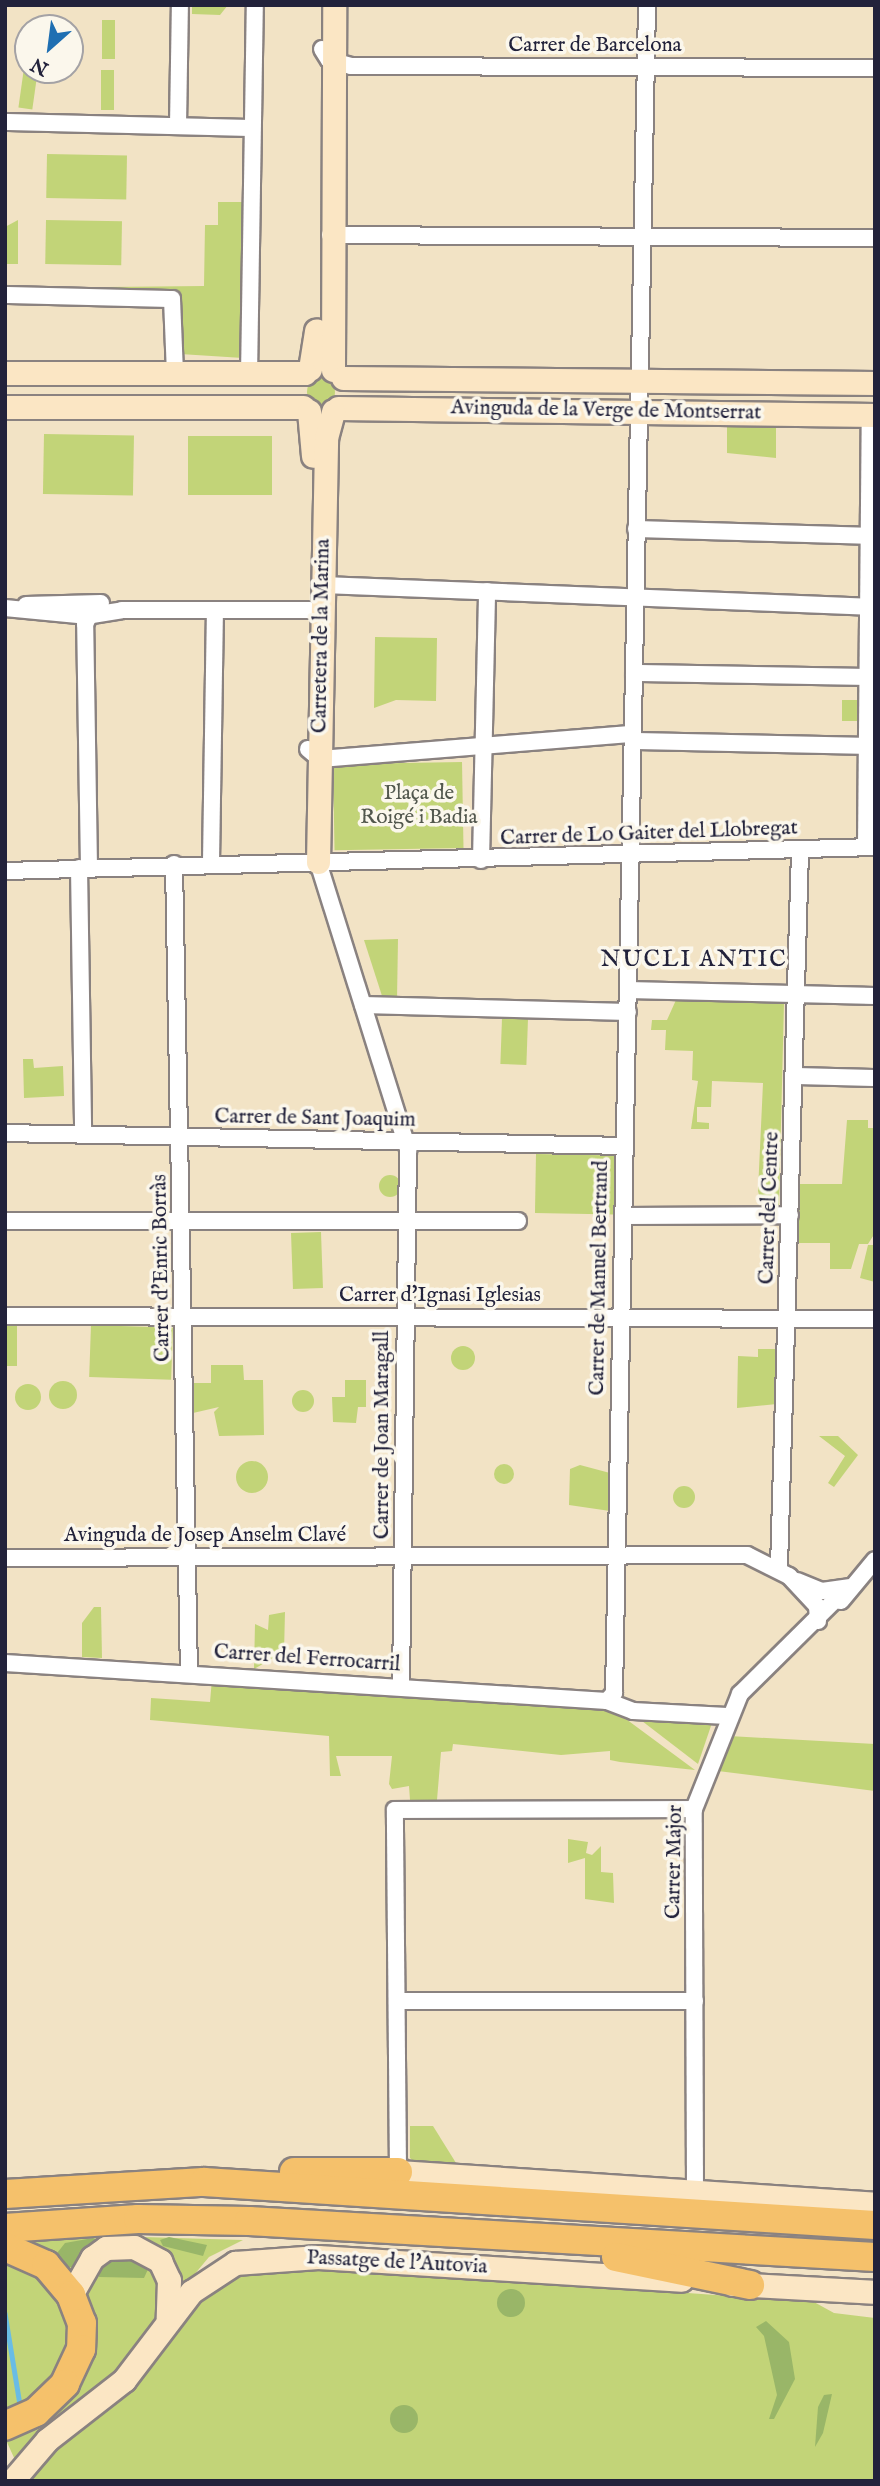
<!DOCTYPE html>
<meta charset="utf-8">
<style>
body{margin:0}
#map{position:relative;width:880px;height:2486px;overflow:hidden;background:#f2e3c5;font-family:"IM FELL English",serif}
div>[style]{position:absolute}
.green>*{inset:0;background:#c2d478;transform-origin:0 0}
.round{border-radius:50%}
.forest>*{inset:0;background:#99b668}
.stream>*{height:4.5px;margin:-2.25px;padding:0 2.25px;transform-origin:2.25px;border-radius:2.25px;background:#69bce5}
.roads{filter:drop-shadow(2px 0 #8a8280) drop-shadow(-2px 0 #8a8280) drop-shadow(0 2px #8a8280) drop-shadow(0 -2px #8a8280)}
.street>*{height:16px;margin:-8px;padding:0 8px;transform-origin:8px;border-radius:8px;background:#fff}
.secondary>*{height:23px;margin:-11.5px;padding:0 11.5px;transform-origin:11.5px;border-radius:11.5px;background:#fbe6c4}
.highway>*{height:28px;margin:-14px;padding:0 14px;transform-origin:14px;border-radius:14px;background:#f5c16b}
span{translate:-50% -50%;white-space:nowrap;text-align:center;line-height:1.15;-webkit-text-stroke:7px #fbf7ec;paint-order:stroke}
.street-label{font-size:21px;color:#22223b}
.park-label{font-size:21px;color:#52574d}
.neighbourhood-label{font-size:23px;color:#22223b;letter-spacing:2px}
.frame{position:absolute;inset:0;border:7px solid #22223b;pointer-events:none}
.north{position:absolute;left:14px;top:14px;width:70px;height:70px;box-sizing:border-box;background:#fbf7ec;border:2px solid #a4a2a5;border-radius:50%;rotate:208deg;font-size:19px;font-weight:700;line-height:28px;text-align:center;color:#22223b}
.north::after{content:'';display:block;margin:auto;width:24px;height:32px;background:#1f6fb2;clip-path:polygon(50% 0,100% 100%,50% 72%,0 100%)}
</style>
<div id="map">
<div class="green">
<div style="clip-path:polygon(192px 5px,228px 5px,220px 15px,192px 14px)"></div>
<div style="left:102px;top:20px;width:13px;height:39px"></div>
<div style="left:24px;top:68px;width:14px;height:40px;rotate:8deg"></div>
<div style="left:101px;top:70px;width:13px;height:40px"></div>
<div style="left:47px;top:154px;width:80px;height:44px;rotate:1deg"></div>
<div style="clip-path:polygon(218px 202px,245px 202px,243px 358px,180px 354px,179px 293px,10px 288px,204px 286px,205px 225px,218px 225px)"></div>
<div style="clip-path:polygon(18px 220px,18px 264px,5px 264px,5px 227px)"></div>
<div style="left:46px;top:220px;width:76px;height:44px;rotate:1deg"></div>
<div class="round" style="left:307px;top:378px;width:28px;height:28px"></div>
<div style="clip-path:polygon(727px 426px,776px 427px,776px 458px,727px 453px)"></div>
<div style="left:44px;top:434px;width:90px;height:60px;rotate:1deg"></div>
<div style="left:188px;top:436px;width:84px;height:59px"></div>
<div style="clip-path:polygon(375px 637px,437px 638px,436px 701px,396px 700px,374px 708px)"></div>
<div style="left:842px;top:700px;width:20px;height:21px"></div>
<div style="left:462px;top:762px;width:86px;height:129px;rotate:89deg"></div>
<div style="clip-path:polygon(398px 939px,397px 999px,383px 999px,364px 940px)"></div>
<div style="clip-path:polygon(676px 1000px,784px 1003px,779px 1206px,762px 1206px,758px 1191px,763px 1083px,712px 1081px,711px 1107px,697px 1107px,697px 1122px,709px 1123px,709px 1129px,691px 1129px,698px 1081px,692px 1080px,693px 1051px,665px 1050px,666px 1030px,651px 1030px,652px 1020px,667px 1020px)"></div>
<div style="left:502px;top:1018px;width:26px;height:46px;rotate:2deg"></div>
<div style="clip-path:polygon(23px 1059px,33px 1059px,34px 1068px,63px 1066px,64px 1096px,24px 1098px)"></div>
<div style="clip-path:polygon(847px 1120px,868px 1120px,868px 1128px,875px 1128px,875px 1233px,868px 1244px,859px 1244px,851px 1269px,830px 1269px,830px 1243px,797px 1243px,799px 1184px,842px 1184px)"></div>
<div style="left:536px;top:1154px;width:80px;height:59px;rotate:1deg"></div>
<div class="round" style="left:379px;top:1175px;width:22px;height:22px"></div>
<div style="left:321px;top:1232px;width:56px;height:30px;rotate:88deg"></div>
<div style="clip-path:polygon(868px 1245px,875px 1245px,875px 1282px,860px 1278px)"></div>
<div style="left:5px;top:1325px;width:12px;height:41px"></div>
<div style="left:91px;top:1325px;width:82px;height:52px;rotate:2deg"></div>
<div class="round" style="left:451px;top:1346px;width:24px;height:24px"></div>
<div style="clip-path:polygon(758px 1349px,779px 1349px,777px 1404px,737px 1408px,738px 1356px,758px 1357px)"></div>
<div style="clip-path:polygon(211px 1365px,243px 1365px,244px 1380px,263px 1380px,264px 1435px,219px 1436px,214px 1412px,219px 1407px,193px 1413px,193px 1383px,211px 1383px)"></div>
<div style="clip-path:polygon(345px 1380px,366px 1380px,366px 1407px,358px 1407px,356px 1423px,333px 1422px,332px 1397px,345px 1397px)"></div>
<div class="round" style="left:49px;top:1381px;width:28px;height:28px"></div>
<div class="round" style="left:15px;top:1384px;width:26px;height:26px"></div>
<div class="round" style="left:292px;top:1390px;width:22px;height:22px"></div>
<div style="clip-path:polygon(819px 1436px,838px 1436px,858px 1455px,834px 1487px,828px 1483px,845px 1456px)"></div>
<div class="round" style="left:236px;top:1461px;width:32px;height:32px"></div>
<div class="round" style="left:494px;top:1464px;width:20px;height:20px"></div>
<div style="clip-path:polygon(580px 1465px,610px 1473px,610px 1511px,569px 1505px,570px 1469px)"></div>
<div class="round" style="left:673px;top:1486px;width:22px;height:22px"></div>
<div style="clip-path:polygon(94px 1607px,101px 1607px,102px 1658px,82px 1657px,82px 1623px)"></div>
<div style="clip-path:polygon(285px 1612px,284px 1652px,254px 1669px,255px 1624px,268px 1630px,269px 1615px)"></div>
<div style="clip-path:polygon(212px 1679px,607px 1705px,695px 1770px,620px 1762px,610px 1760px,610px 1751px,561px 1755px,453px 1744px,452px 1751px,441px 1752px,437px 1800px,410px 1800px,409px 1786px,392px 1789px,389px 1784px,392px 1756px,336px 1756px,341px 1776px,330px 1776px,329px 1736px,150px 1720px,151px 1698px,210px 1702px)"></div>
<div style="clip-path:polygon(658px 1718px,713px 1720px,698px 1764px,642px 1721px)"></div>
<div style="clip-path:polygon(729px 1736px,875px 1744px,875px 1791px,718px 1771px)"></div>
<div style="clip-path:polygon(568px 1839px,588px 1842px,586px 1853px,592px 1855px,601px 1846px,601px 1872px,613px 1873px,614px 1903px,585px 1899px,585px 1858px,568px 1863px)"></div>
<div style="clip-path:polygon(410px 2126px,433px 2126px,461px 2171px,420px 2168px,410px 2158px)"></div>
<div style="clip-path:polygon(143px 2237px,243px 2240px,209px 2257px,178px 2294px,132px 2240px,73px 2281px,5px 2241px)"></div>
<div style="clip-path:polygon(108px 2252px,160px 2271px,159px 2318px,124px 2373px,16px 2462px,5px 2438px,52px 2405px,81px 2299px)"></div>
<div style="clip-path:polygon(5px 2255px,34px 2264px,69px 2302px,68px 2371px,5px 2418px)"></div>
<div style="clip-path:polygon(268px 2263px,814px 2302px,834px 2313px,875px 2318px,875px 2481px,25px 2481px,208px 2286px)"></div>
</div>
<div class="forest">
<div style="clip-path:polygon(169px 2237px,207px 2245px,203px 2256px,163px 2246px,160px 2240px)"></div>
<div style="clip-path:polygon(93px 2238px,101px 2241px,75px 2267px,62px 2267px,54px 2257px,65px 2243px)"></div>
<div style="clip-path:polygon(127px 2256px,149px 2267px,144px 2278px,99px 2277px,98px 2266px)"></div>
<div class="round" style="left:497px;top:2289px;width:28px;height:28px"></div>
<div style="clip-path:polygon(766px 2321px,789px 2342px,795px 2379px,774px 2419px,769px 2419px,777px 2395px,764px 2336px,756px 2327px)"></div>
<div style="clip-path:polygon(832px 2394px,823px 2433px,815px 2447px,818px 2407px,824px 2395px)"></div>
<div class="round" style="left:390px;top:2405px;width:28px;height:28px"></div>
</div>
<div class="stream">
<div style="left:5px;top:2313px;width:93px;rotate:80.7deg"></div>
</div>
<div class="roads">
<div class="street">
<div style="left:322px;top:49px;width:13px;rotate:58deg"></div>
<div style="left:329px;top:60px;width:23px;rotate:15deg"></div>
<div style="left:351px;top:66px;width:524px;rotate:0.22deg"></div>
<div style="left:5px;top:122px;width:247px;rotate:1.4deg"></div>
<div style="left:178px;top:126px;width:121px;rotate:-89.1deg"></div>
<div style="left:330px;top:235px;width:545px;rotate:0.32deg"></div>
<div style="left:5px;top:295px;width:167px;rotate:1.4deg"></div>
<div style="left:172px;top:299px;width:76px;rotate:87.7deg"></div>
<div style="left:249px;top:376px;width:371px;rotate:-89.1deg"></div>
<div style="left:636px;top:529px;width:239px;rotate:1.7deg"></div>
<div style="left:323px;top:585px;width:552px;rotate:2.28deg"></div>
<div style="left:26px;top:605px;width:75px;rotate:-1.5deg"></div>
<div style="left:5px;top:608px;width:81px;rotate:5.6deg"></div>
<div style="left:86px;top:616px;width:36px;rotate:-9deg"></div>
<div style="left:122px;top:610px;width:188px"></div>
<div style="left:634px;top:673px;width:241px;rotate:1deg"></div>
<div style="left:633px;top:741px;width:242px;rotate:1.2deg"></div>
<div style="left:308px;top:749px;width:16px;rotate:40deg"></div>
<div style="left:320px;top:759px;width:314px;rotate:-4.6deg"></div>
<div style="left:866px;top:847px;width:432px;rotate:-89.5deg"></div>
<div style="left:481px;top:860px;width:269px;rotate:-88.7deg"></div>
<div style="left:211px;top:862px;width:252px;rotate:-89.1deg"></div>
<div style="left:318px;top:862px;width:302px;rotate:72.6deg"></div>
<div style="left:408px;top:1150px;width:537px;rotate:90.75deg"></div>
<div style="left:174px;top:864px;width:808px;rotate:88.94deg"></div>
<div style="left:79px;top:868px;width:266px;rotate:89.1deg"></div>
<div style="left:89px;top:868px;width:244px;rotate:-90.9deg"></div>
<div style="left:85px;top:624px;width:18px;rotate:-63deg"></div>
<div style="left:5px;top:871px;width:870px;rotate:-1.58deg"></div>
<div style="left:628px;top:990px;width:247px;rotate:1.4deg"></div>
<div style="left:363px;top:1005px;width:265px;rotate:1.5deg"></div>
<div style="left:795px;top:1076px;width:80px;rotate:1.4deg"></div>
<div style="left:5px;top:1133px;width:619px;rotate:1.2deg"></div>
<div style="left:623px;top:1216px;width:167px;rotate:-0.3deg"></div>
<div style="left:5px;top:1221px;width:513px"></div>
<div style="left:5px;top:1316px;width:870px;rotate:0.2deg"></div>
<div style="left:5px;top:1558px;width:742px;rotate:-0.23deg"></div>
<div style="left:747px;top:1555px;width:47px;rotate:26.6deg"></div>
<div style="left:789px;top:1576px;width:41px;rotate:47deg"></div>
<div style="left:817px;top:1606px;width:15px;rotate:86deg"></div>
<div style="left:779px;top:1567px;width:717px;rotate:-88.32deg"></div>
<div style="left:797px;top:1581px;width:27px;rotate:22deg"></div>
<div style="left:822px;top:1591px;width:27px;rotate:-8deg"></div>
<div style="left:841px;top:1601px;width:53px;rotate:-50.3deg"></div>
<div style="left:5px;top:1663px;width:603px;rotate:3.61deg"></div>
<div style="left:607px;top:1701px;width:11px;rotate:-49deg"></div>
<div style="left:614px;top:1693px;width:1688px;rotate:-88.88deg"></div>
<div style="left:607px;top:1701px;width:28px;rotate:21deg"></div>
<div style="left:633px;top:1711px;width:94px;rotate:3deg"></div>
<div style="left:398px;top:2001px;width:297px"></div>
<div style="left:398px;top:2172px;width:362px;rotate:-90.5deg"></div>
<div style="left:395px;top:1810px;width:299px;rotate:-0.2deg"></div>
<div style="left:695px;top:2189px;width:380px;rotate:-90.2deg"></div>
<div style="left:694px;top:1809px;width:124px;rotate:-68.2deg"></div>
<div style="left:740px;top:1694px;width:148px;rotate:-44.7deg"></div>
</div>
<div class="secondary">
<div style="left:310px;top:369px;width:39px;rotate:-81deg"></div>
<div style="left:333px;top:370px;width:365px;rotate:-89.8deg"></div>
<div style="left:5px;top:373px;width:300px"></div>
<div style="left:343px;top:378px;width:532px;rotate:0.54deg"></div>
<div style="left:5px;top:407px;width:298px"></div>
<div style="left:338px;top:408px;width:537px;rotate:0.75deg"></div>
<div style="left:309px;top:411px;width:45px;rotate:84.9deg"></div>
<div style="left:318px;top:862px;width:424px;rotate:-88.9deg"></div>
<div style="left:326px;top:438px;width:28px;rotate:-75deg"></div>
<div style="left:398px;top:2172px;width:478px;rotate:3.8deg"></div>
<div style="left:733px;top:2284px;width:142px;rotate:3.2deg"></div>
<div style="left:71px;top:2295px;width:43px;rotate:-60.4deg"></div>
<div style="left:92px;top:2258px;width:17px;rotate:-36deg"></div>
<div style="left:106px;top:2248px;width:28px;rotate:-2deg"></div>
<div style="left:134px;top:2247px;width:30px;rotate:28deg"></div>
<div style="left:160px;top:2261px;width:21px;rotate:65deg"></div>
<div style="left:169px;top:2280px;width:38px;rotate:92deg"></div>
<div style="left:12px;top:2481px;width:54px;rotate:-49.5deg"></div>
<div style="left:47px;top:2440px;width:98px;rotate:-37.9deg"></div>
<div style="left:124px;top:2380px;width:111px;rotate:-52.7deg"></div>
<div style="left:191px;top:2292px;width:53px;rotate:-33.4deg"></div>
<div style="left:235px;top:2263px;width:83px;rotate:-4.1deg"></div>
<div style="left:318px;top:2257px;width:364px;rotate:3.6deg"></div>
</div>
<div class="highway">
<div style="left:294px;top:2172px;width:104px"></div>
<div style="left:5px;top:2194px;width:199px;rotate:-3.5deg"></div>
<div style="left:204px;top:2182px;width:672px;rotate:3.67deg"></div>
<div style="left:5px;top:2228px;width:133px;rotate:-3.9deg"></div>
<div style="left:138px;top:2219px;width:111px;rotate:1deg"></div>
<div style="left:249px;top:2221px;width:627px;rotate:3.29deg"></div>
<div style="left:5px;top:2247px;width:45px;rotate:23.7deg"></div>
<div style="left:46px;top:2265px;width:39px;rotate:50deg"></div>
<div style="left:71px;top:2295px;width:30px;rotate:69deg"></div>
<div style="left:82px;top:2323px;width:26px;rotate:92deg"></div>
<div style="left:81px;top:2349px;width:38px;rotate:115deg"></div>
<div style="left:65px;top:2384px;width:40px;rotate:136deg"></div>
<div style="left:36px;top:2412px;width:34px;rotate:156deg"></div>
<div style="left:616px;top:2257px;width:137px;rotate:11.8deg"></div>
</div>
</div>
<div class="street-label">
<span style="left:595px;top:46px">Carrer de Barcelona</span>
<span style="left:606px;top:411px;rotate:1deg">Avinguda de la Verge de Montserrat</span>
<span style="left:322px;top:636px;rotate:-89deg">Carretera de la Marina</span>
<span style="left:649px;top:834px;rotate:-2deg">Carrer de Lo Gaiter del Llobregat</span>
<span style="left:315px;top:1119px;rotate:1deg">Carrer de Sant Joaquim</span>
<span style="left:770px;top:1208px;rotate:-88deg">Carrer del Centre</span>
<span style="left:162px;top:1268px;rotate:-91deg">Carrer d'Enric Borràs</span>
<span style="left:600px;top:1278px;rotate:-89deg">Carrer de Manuel Bertrand</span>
<span style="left:440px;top:1296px">Carrer d'Ignasi Iglesias</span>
<span style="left:383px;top:1435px;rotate:-90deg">Carrer de Joan Maragall</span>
<span style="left:205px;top:1536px">Avinguda de Josep Anselm Clavé</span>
<span style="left:307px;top:1659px;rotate:4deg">Carrer del Ferrocarril</span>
<span style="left:675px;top:1862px;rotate:-89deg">Carrer Major</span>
<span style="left:397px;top:2263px;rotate:3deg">Passatge de l'Autovia</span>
</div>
<div class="park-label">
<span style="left:419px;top:806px">Plaça de<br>Roigé i Badia</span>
</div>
<div class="neighbourhood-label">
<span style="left:694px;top:960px">NUCLI ANTIC</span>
</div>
<div class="frame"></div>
<div class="north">N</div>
</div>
